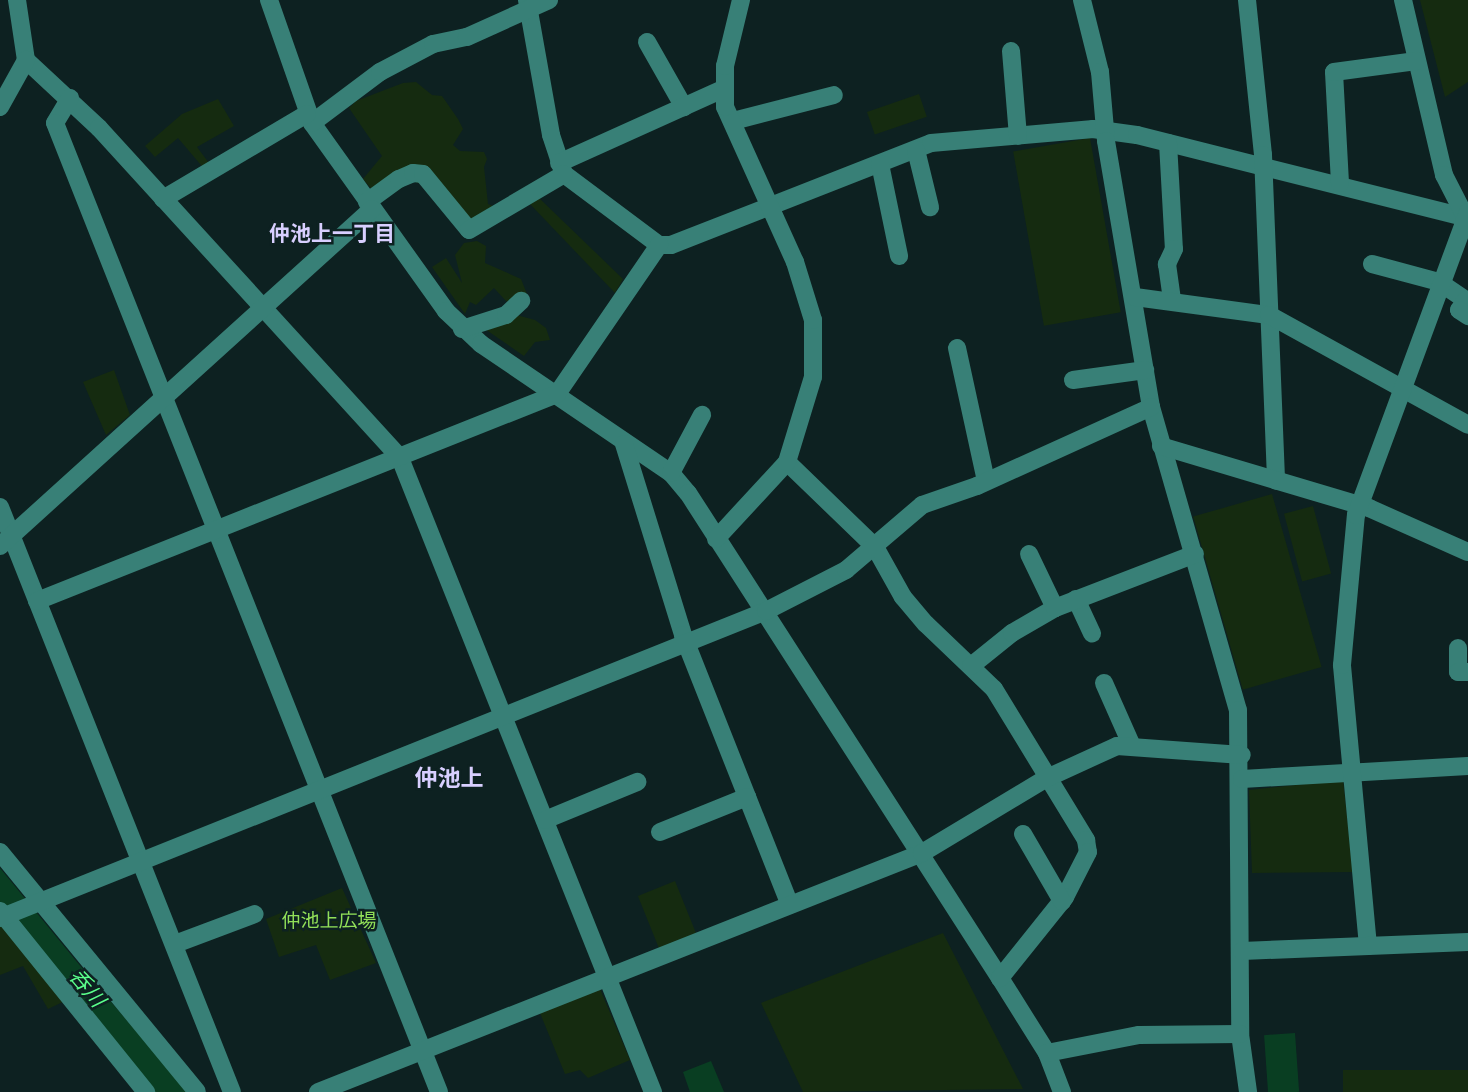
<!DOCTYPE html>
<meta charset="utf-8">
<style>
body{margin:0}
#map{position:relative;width:1468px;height:1092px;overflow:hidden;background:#0d2121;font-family:"Fira Sans Condensed","Noto Sans JP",sans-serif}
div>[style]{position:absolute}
.green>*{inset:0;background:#152b10;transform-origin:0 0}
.water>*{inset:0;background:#093e22;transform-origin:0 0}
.minor>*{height:18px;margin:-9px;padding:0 9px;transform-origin:9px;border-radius:9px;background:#388077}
span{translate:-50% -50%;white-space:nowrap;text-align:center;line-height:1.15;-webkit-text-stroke:5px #0d2121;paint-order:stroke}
.park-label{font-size:19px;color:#91df58}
.neighbourhood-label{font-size:21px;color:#d8cfff;font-weight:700}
.water-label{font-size:21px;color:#5bff8b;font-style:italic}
.quarter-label{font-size:23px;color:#d8cfff;font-weight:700}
</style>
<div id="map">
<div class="green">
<div style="clip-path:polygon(1420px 0,1468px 0,1468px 82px,1445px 97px)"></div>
<div style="clip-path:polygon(416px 82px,432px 95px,442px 96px,458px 119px,463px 129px,453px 145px,460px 151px,484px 152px,487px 159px,484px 167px,488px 204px,496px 207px,469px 224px,424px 185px,412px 181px,382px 201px,363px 179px,382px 156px,349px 108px,356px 101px,403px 83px)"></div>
<div style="left:919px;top:94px;width:24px;height:55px;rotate:71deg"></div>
<div style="clip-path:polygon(218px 99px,234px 126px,197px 147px,212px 167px,206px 171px,178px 138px,155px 157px,145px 146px,182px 114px)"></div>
<div style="left:1090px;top:138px;width:177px;height:78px;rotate:80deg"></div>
<div style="clip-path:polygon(538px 197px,623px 279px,615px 293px,529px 203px)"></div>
<div style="clip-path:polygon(477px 241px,486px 246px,485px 263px,521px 279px,527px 294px,515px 303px,506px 301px,494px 288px,476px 305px,470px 302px,465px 314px,432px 267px,446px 258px,462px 283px,455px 255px,464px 243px)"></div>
<div style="clip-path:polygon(501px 311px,535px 320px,546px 328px,550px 340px,535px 342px,524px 356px,485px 329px)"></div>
<div style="clip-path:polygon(114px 370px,130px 415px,106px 435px,83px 382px)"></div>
<div style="left:1272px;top:494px;width:180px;height:82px;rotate:74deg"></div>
<div style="left:1313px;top:506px;width:70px;height:30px;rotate:75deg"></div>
<div style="clip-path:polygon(1343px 780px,1353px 872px,1252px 873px,1249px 790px)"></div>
<div style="left:675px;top:881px;width:56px;height:40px;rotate:68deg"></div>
<div style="clip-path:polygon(342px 888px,376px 963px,330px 980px,316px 945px,279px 957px,266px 919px)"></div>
<div style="clip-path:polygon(8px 925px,67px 1000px,48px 1009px,23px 966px,0 975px,0 926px)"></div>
<div style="clip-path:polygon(943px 933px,1023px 1089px,803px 1092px,761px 1003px)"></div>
<div style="clip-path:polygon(600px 989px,630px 1060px,588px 1078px,580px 1070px,565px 1074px,540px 1013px)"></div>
<div style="left:1468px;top:1070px;width:22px;height:125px;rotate:90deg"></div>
</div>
<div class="water">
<div style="clip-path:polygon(0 868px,77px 962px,188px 1092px,152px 1092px,0 907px)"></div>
<div style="left:1295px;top:1033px;width:59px;height:31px;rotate:86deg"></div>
<div style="clip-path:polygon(711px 1061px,724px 1092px,690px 1092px,683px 1072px)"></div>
</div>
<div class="minor">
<div style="left:17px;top:0;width:61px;rotate:81.5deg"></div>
<div style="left:26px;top:60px;width:100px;rotate:43deg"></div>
<div style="left:99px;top:128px;width:447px;rotate:47.6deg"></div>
<div style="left:400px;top:458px;width:683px;rotate:68.25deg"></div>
<div style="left:269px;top:0;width:130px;rotate:70.7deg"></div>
<div style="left:312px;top:123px;width:231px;rotate:54.5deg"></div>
<div style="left:446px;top:311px;width:48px;rotate:43.3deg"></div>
<div style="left:481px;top:344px;width:230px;rotate:34.2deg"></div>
<div style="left:671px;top:473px;width:26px;rotate:50deg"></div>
<div style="left:688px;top:493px;width:577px;rotate:57.25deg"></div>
<div style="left:1000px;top:978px;width:89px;rotate:57.9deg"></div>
<div style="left:1047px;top:1053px;width:42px;rotate:69deg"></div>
<div style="left:527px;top:0;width:137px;rotate:79.9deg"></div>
<div style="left:551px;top:135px;width:41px;rotate:71.6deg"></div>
<div style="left:564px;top:174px;width:119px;rotate:36.8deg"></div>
<div style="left:659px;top:245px;width:12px"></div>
<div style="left:671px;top:245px;width:279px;rotate:-21.4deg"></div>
<div style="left:931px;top:143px;width:163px;rotate:-4.9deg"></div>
<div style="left:1093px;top:129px;width:44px;rotate:7.8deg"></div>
<div style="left:1137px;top:135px;width:337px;rotate:14.1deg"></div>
<div style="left:1082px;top:0;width:74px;rotate:76deg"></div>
<div style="left:1100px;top:72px;width:69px;rotate:85deg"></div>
<div style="left:1106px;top:141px;width:270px;rotate:80.4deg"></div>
<div style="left:1151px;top:407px;width:315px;rotate:74deg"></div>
<div style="left:1238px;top:710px;width:324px;rotate:89.6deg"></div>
<div style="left:1240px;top:1034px;width:59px;rotate:82.1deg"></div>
<div style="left:1247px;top:0;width:156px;rotate:84.1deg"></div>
<div style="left:1263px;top:155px;width:326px;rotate:87.7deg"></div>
<div style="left:1403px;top:0;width:180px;rotate:76.8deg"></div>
<div style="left:1444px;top:175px;width:53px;rotate:62.9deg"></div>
<div style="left:647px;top:42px;width:75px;rotate:60.4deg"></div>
<div style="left:1011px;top:51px;width:85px;rotate:85.3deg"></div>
<div style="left:70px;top:98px;width:29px;rotate:121deg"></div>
<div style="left:55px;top:123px;width:1042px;rotate:68.38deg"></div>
<div style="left:0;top:107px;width:54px;rotate:-61deg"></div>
<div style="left:733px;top:121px;width:104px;rotate:-14.4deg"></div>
<div style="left:312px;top:123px;width:85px;rotate:-36.9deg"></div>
<div style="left:380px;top:72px;width:60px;rotate:-27.8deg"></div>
<div style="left:433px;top:44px;width:35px;rotate:-12deg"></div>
<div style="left:467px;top:37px;width:90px;rotate:-24.3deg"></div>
<div style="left:1168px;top:143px;width:106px;rotate:86.8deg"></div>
<div style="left:1174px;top:249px;width:17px;rotate:115deg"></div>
<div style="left:1167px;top:264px;width:37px;rotate:82deg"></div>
<div style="left:916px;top:150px;width:59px;rotate:76.2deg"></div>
<div style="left:559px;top:163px;width:180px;rotate:-24.3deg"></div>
<div style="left:880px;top:164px;width:94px;rotate:78.3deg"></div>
<div style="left:1340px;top:183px;width:111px;rotate:-93.1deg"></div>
<div style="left:1334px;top:72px;width:83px;rotate:-7.6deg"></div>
<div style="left:163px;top:199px;width:167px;rotate:-30.6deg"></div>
<div style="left:367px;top:202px;width:39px;rotate:-36deg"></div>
<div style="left:399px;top:179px;width:15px;rotate:-23deg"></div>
<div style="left:413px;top:173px;width:10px;rotate:6deg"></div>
<div style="left:423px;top:174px;width:72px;rotate:50.6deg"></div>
<div style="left:469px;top:230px;width:110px;rotate:-30.5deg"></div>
<div style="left:1372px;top:264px;width:69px;rotate:15deg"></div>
<div style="left:1439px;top:282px;width:32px;rotate:34deg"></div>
<div style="left:1466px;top:300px;width:12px;rotate:125deg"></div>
<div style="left:1459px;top:310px;width:11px;rotate:34deg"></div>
<div style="left:1135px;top:297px;width:135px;rotate:7.7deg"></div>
<div style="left:1269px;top:315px;width:227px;rotate:28.9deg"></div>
<div style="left:462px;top:329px;width:46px;rotate:-17.7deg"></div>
<div style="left:506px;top:315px;width:21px;rotate:-43deg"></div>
<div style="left:957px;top:348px;width:136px;rotate:77.7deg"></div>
<div style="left:1073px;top:380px;width:73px;rotate:-7.9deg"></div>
<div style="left:624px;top:444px;width:200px;rotate:72.8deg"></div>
<div style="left:683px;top:635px;width:290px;rotate:68.4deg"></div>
<div style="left:1161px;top:446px;width:217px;rotate:16.6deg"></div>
<div style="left:1369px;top:508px;width:108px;rotate:24deg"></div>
<div style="left:787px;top:462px;width:122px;rotate:44deg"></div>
<div style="left:875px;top:547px;width:57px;rotate:60.8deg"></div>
<div style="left:903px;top:597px;width:35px;rotate:50deg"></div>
<div style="left:926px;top:624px;width:94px;rotate:43.7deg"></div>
<div style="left:994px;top:689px;width:177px;rotate:58.6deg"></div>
<div style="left:1086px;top:840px;width:12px;rotate:81deg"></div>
<div style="left:1088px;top:852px;width:51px;rotate:117.1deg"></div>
<div style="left:1065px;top:897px;width:104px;rotate:128.7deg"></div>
<div style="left:671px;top:473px;width:66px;rotate:-61.9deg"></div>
<div style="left:0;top:507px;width:629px;rotate:68.37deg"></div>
<div style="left:716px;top:539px;width:105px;rotate:-47.3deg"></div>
<div style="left:787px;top:462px;width:89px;rotate:-73deg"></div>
<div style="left:813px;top:377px;width:57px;rotate:-90deg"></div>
<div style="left:813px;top:320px;width:61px;rotate:-107.2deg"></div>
<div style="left:795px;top:262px;width:170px;rotate:-114.3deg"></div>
<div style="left:725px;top:107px;width:41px;rotate:-90deg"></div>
<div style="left:725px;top:66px;width:68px;rotate:-76.4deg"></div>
<div style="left:0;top:546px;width:502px;rotate:-42.17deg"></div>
<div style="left:1029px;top:554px;width:60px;rotate:64.3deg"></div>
<div style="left:1076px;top:599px;width:38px;rotate:65deg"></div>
<div style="left:37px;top:601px;width:560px;rotate:-21.71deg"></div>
<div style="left:557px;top:394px;width:181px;rotate:-55.6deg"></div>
<div style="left:1458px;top:648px;width:24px;rotate:90deg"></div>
<div style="left:1458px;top:672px;width:10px"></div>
<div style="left:971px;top:666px;width:53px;rotate:-38.8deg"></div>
<div style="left:1012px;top:633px;width:50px;rotate:-30.2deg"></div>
<div style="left:1055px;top:608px;width:150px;rotate:-21.1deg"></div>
<div style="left:1104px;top:683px;width:67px;rotate:66.1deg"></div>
<div style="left:1242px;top:779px;width:226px;rotate:-3.3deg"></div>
<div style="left:545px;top:820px;width:100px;rotate:-22.4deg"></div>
<div style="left:660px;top:832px;width:94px;rotate:-21.9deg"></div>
<div style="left:1023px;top:834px;width:78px;rotate:59.8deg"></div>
<div style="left:0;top:852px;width:310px;rotate:50.6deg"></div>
<div style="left:0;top:911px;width:233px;rotate:51.1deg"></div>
<div style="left:0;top:918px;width:825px;rotate:-21.84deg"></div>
<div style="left:766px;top:611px;width:90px;rotate:-27.1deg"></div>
<div style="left:846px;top:570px;width:100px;rotate:-40.5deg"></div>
<div style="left:922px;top:505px;width:58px;rotate:-19.1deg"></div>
<div style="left:977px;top:486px;width:191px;rotate:-24.4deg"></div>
<div style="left:175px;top:944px;width:85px;rotate:-20.6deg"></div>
<div style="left:1368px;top:946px;width:282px;rotate:-95.3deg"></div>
<div style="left:1342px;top:665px;width:151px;rotate:-84.7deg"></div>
<div style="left:1356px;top:515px;width:323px;rotate:-69.7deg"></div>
<div style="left:1242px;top:951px;width:226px;rotate:-2.3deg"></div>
<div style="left:1047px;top:1053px;width:94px;rotate:-11.1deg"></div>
<div style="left:1139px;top:1035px;width:101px;rotate:-0.6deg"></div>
<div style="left:318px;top:1092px;width:650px;rotate:-21.59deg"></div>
<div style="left:922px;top:853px;width:146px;rotate:-31deg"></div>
<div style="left:1047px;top:778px;width:77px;rotate:-24.6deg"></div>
<div style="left:1117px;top:746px;width:125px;rotate:4.1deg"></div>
</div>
<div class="park-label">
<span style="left:329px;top:921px">仲池上広場</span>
</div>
<div class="neighbourhood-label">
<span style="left:332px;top:234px">仲池上一丁目</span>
</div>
<div class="water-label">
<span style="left:87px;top:988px;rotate:50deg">呑川</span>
</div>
<div class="quarter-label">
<span style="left:449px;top:778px">仲池上</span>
</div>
</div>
